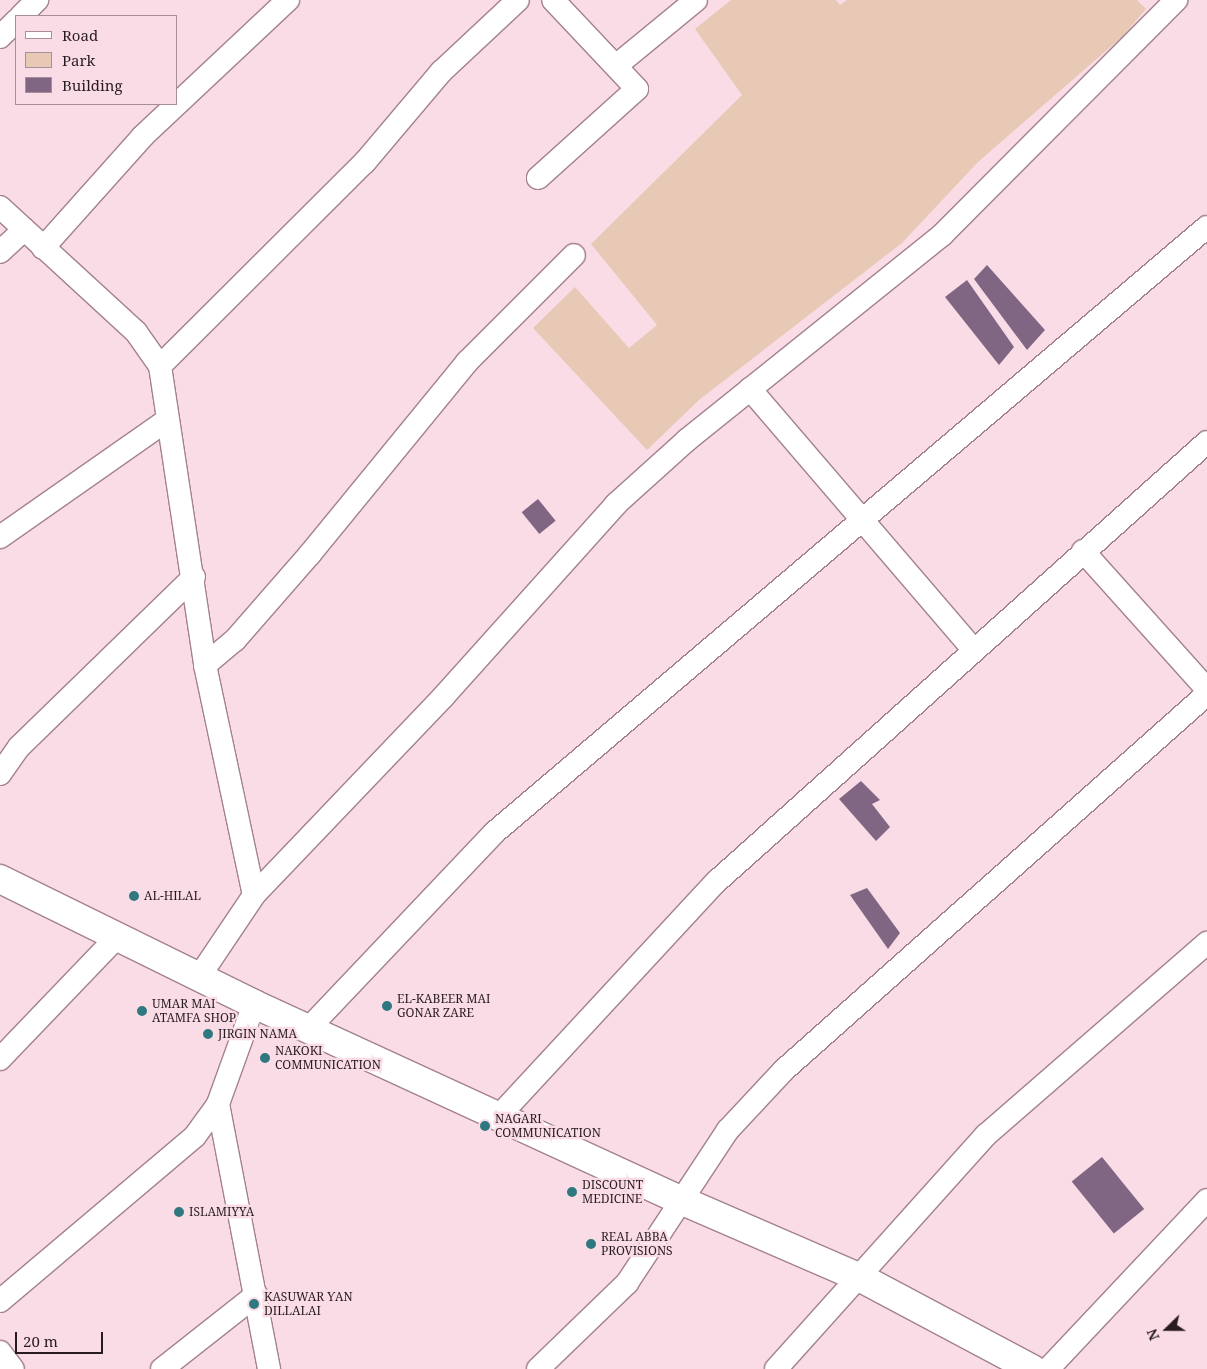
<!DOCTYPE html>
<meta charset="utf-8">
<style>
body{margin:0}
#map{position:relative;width:1207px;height:1369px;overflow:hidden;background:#fadce7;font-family:"Noto Serif",serif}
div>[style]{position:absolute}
.green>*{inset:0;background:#e8c9b6}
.building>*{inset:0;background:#806683;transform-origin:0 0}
.roads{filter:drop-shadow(1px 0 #a3818e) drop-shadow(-1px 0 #a3818e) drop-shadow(0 1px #a3818e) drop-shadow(0 -1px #a3818e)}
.minor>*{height:22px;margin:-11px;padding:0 11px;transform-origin:11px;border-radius:11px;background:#fff}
.tertiary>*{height:28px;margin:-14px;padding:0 14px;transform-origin:14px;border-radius:14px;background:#fff}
.dots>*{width:14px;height:14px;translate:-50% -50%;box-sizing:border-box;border:2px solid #fadce7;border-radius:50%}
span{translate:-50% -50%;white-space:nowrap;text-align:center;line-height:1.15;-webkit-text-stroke:4.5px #fadce7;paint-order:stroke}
.poi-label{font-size:12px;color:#291c21}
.left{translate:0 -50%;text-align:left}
.legend{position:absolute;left:15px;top:15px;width:162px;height:90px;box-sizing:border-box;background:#fadce7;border:1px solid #a68f98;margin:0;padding:6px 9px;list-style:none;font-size:15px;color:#291c21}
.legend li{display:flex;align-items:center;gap:10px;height:25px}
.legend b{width:25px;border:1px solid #a68f98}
.north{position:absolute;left:1142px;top:1304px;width:50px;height:50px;-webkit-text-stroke:4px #fadce7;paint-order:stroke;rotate:248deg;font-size:14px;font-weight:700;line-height:20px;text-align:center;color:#291c21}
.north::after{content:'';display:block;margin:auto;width:18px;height:22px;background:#291c21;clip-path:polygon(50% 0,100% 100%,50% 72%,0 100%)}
.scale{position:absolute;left:15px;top:1332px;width:88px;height:22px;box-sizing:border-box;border:2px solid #291c21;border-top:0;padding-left:6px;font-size:15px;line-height:18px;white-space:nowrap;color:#291c21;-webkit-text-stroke:4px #fadce7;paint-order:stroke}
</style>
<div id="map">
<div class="green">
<div style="clip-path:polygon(731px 0,836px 0,840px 5px,847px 0,1137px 0,1146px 9px,1123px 36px,978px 162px,902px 243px,699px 400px,647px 450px,533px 328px,575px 287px,629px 348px,657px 325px,591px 244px,742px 95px,695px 29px)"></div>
</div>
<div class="building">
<div style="clip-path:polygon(987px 265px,1045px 330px,1027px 350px,974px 279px)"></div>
<div style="clip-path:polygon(967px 280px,1014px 347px,999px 365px,945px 297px)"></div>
<div style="left:538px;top:499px;width:28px;height:21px;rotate:51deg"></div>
<div style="clip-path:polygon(861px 781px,880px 800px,872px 804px,890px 827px,876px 841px,839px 799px)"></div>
<div style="clip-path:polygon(867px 888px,900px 933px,888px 949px,850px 895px)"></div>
<div style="left:1102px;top:1157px;width:67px;height:39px;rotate:51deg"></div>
</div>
<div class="roads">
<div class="minor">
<div style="left:21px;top:16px;width:23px;rotate:-45deg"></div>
<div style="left:0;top:37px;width:23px;rotate:-45deg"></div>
<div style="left:617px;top:65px;width:102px;rotate:-39.4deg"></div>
<div style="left:538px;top:178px;width:133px;rotate:-42deg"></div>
<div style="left:637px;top:89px;width:122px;rotate:-133.3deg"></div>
<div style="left:0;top:207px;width:185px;rotate:42.6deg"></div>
<div style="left:136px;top:332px;width:42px;rotate:54.8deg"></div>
<div style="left:160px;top:366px;width:302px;rotate:81.4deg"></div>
<div style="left:205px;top:665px;width:235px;rotate:78deg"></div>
<div style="left:43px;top:248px;width:150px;rotate:-48.2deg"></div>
<div style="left:143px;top:136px;width:199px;rotate:-43.2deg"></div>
<div style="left:0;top:252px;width:33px;rotate:-43deg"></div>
<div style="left:160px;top:366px;width:289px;rotate:-44.9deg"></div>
<div style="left:365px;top:162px;width:118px;rotate:-49.8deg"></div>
<div style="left:441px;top:72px;width:105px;rotate:-43.1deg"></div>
<div style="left:750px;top:389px;width:343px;rotate:49.4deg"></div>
<div style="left:0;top:537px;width:204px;rotate:-35deg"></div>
<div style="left:1083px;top:551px;width:186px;rotate:48.1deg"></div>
<div style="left:205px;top:665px;width:39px;rotate:-40deg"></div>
<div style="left:235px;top:640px;width:114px;rotate:-48.9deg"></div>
<div style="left:310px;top:554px;width:248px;rotate:-50.7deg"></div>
<div style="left:467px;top:362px;width:151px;rotate:-45deg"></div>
<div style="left:0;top:774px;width:33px;rotate:-55deg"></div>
<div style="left:19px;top:747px;width:244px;rotate:-44.2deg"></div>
<div style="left:199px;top:977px;width:99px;rotate:-56.1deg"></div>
<div style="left:254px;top:895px;width:275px;rotate:-46.3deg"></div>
<div style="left:444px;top:696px;width:258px;rotate:-48.1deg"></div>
<div style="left:616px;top:504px;width:96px;rotate:-42deg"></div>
<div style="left:687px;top:440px;width:327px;rotate:-38.8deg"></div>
<div style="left:942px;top:235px;width:332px;rotate:-45.1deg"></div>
<div style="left:309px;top:1028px;width:270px;rotate:-46.5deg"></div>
<div style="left:495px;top:832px;width:934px;rotate:-40.36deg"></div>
<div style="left:0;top:1059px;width:169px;rotate:-46.2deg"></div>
<div style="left:218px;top:1104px;width:270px;rotate:79.1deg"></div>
<div style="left:500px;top:1115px;width:318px;rotate:-47.2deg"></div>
<div style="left:716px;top:882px;width:659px;rotate:-41.86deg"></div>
<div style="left:0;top:1301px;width:255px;rotate:-40.2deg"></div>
<div style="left:195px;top:1136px;width:39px;rotate:-54deg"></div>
<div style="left:218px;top:1104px;width:106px;rotate:-70.2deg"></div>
<div style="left:0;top:1352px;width:21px;rotate:53deg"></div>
<div style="left:162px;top:1369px;width:120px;rotate:-38.2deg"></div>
<div style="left:538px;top:1369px;width:124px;rotate:-44deg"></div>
<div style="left:627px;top:1283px;width:183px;rotate:-56.6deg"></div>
<div style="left:728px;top:1130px;width:82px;rotate:-47deg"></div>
<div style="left:784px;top:1070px;width:566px;rotate:-41.63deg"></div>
<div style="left:776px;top:1369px;width:314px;rotate:-48.1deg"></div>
<div style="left:986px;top:1135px;width:293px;rotate:-41deg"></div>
<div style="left:1048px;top:1369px;width:232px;rotate:-46.7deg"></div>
</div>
<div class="tertiary">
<div style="left:0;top:879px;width:283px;rotate:26.2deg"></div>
<div style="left:254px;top:1004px;width:474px;rotate:24.7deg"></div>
<div style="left:685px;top:1202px;width:192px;rotate:23.4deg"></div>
<div style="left:861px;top:1278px;width:194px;rotate:28deg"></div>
</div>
</div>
<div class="dots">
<div style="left:134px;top:896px;background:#2f787f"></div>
<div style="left:387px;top:1006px;background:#2f787f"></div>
<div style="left:142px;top:1011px;background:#2f787f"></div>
<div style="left:208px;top:1034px;background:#2f787f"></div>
<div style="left:265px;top:1058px;background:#2f787f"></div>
<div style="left:485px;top:1126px;background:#2f787f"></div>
<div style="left:572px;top:1192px;background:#2f787f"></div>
<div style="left:179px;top:1212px;background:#2f787f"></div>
<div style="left:591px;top:1244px;background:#2f787f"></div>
<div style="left:254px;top:1304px;background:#2f787f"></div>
</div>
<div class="poi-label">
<span class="left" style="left:144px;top:896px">AL-HILAL</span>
<span class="left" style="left:397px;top:1006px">EL-KABEER MAI<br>GONAR ZARE</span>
<span class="left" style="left:152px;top:1011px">UMAR MAI<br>ATAMFA SHOP</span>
<span class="left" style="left:218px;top:1034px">JIRGIN NAMA</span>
<span class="left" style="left:275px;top:1058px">NAKOKI<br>COMMUNICATION</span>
<span class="left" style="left:495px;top:1126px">NAGARI<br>COMMUNICATION</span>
<span class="left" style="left:582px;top:1192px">DISCOUNT<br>MEDICINE</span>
<span class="left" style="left:189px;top:1212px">ISLAMIYYA</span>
<span class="left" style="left:601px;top:1244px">REAL ABBA<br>PROVISIONS</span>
<span class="left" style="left:264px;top:1304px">KASUWAR ƳAN<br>DILLALAI</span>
</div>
<ul class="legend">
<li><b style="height:6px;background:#fff"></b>Road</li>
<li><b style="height:14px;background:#e8c9b6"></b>Park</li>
<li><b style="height:14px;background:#806683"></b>Building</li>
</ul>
<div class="north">N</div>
<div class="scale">20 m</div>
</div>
